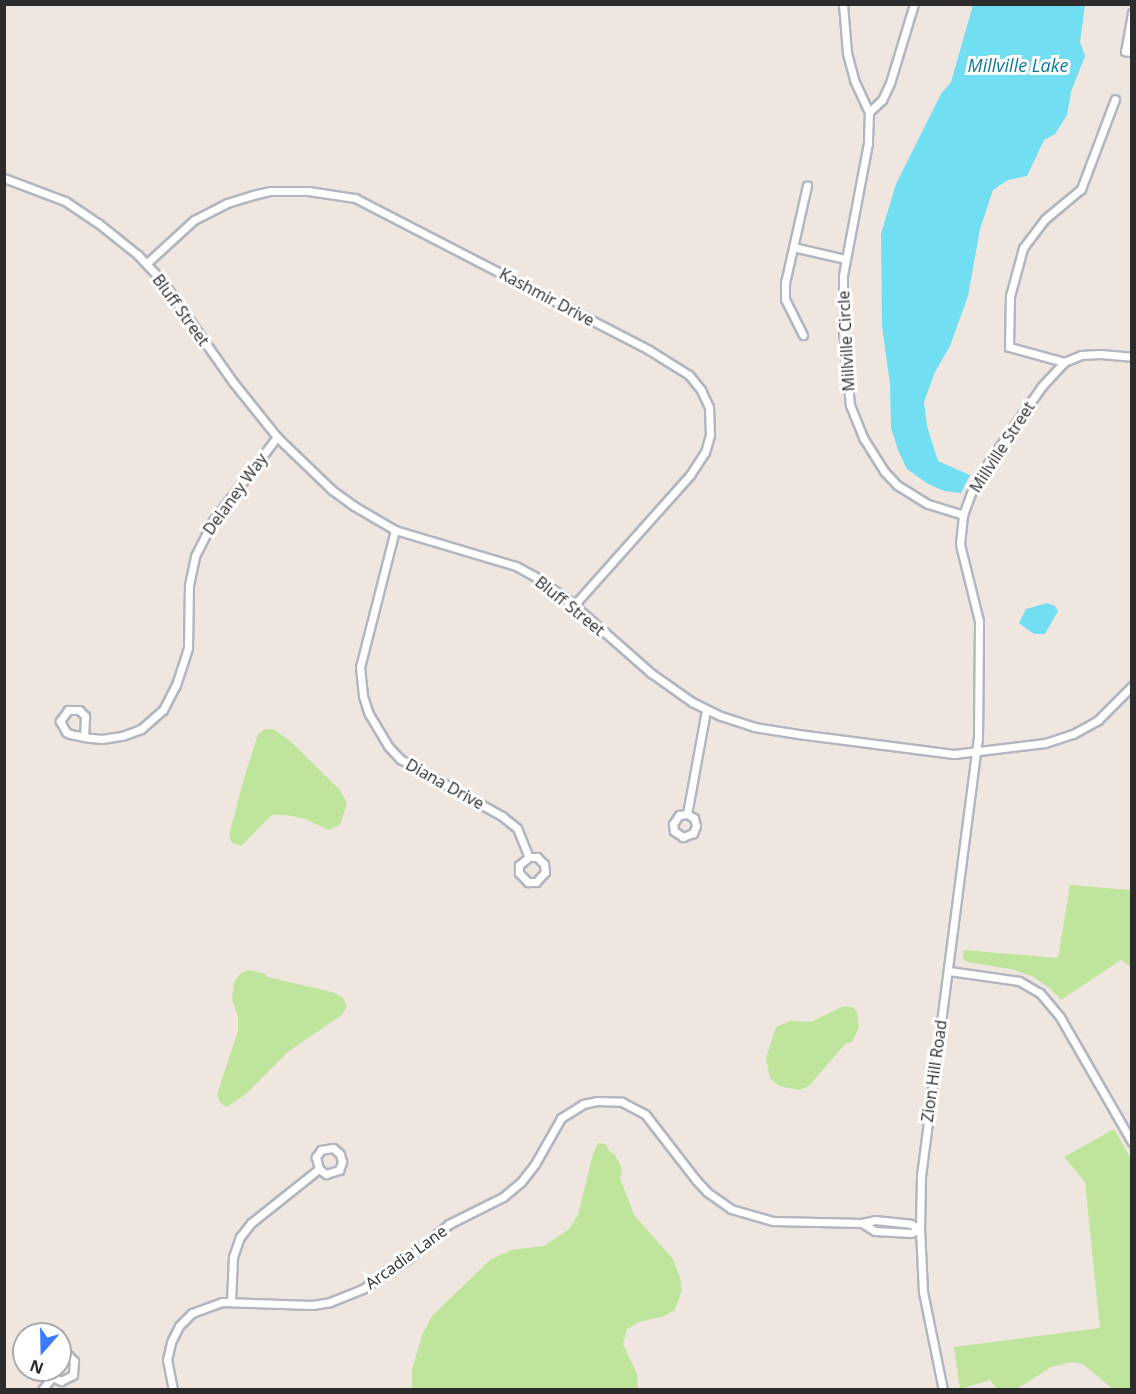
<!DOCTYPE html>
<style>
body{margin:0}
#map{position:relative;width:1136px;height:1394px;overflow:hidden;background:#eee6df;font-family:"Open Sans",sans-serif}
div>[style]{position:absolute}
.green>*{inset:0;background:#bee59b}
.water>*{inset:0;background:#71dff1}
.roads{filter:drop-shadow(2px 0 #b2b6c0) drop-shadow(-2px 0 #b2b6c0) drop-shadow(0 2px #b2b6c0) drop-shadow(0 -2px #b2b6c0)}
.street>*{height:7px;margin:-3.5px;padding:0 3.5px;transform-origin:3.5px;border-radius:3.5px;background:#fff}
span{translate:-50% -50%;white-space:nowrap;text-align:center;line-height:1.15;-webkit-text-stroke:6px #fff;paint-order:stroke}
.street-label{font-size:16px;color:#2c2c2c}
.water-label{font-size:18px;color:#0c7b9a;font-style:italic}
.frame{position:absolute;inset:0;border:6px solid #2c2c2c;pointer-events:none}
.north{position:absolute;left:12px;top:1322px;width:60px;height:60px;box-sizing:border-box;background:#fff;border:2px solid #ababab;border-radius:50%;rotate:200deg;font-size:16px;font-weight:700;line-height:24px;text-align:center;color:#2c2c2c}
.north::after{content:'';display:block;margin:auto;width:21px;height:27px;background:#3e7afc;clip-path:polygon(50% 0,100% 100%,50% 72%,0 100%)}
</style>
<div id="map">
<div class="green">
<div style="clip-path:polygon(265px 729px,273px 729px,289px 740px,340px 790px,347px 803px,340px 825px,329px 830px,305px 819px,287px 815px,272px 815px,241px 846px,232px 843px,229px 835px,244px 778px,258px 734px)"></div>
<div style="clip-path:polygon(1070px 885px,1131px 890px,1131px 967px,1121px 960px,1061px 1000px,1051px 989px,1032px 976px,1011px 969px,967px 962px,963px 958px,963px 950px,1058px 958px)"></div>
<div style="clip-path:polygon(250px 970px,265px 974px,268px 977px,332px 992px,342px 997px,347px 1005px,343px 1014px,289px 1051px,246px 1094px,227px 1107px,221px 1104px,217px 1095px,238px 1031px,238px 1017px,232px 999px,234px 982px,241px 973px)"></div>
<div style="clip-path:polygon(844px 1006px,854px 1008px,857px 1013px,859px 1027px,852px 1042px,845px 1044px,809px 1086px,799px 1090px,779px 1086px,770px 1078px,766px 1058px,776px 1027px,790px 1021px,811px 1022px)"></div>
<div style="clip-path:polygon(1114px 1129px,1131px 1159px,1131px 1389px,1113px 1389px,1083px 1364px,1072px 1362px,1051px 1367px,1017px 1389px,997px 1389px,990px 1380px,960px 1389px,954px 1347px,1100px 1328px,1085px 1182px,1064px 1157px)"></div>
<div style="clip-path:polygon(598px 1143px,606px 1144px,609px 1151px,615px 1155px,622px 1169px,620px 1178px,634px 1215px,673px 1259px,680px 1277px,682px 1290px,675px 1310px,662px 1317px,639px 1322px,627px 1329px,623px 1344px,637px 1374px,638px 1389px,412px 1389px,412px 1369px,423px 1333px,432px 1316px,490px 1260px,511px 1250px,544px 1246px,569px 1229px,578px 1215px,593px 1154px)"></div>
</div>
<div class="water">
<div style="clip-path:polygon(973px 5px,1085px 5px,1080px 42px,1085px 56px,1071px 92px,1067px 115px,1055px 134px,1044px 140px,1027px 176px,1008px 180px,993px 190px,980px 229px,968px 296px,950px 346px,935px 372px,924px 402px,927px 426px,938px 461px,970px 475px,961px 493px,944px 491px,928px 484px,907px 469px,898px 450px,891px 428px,890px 384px,882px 326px,881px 234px,896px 184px,941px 94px,951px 82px)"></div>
<div style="clip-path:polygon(1047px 603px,1055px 606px,1058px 611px,1045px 634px,1034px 634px,1019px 623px,1026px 609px)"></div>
</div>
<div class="roads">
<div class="street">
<div style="left:843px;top:4px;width:49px;rotate:85.3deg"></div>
<div style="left:847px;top:53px;width:28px;rotate:75deg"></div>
<div style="left:854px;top:80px;width:35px;rotate:65deg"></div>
<div style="left:869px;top:112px;width:31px;rotate:92deg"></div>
<div style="left:868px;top:143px;width:134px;rotate:100.7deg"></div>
<div style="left:843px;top:275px;width:55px;rotate:90deg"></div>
<div style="left:843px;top:330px;width:75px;rotate:84.7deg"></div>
<div style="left:850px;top:405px;width:37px;rotate:68deg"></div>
<div style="left:864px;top:439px;width:38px;rotate:58deg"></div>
<div style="left:884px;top:471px;width:19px;rotate:47deg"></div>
<div style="left:897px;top:485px;width:36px;rotate:32deg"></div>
<div style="left:928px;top:504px;width:37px;rotate:17deg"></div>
<div style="left:1132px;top:13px;width:39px;rotate:100deg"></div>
<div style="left:1125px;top:51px;width:7px;rotate:8deg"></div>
<div style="left:869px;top:112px;width:18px;rotate:-43deg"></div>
<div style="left:882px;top:100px;width:19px;rotate:-65deg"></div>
<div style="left:890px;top:83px;width:83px;rotate:-73.1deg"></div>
<div style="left:4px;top:178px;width:65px;rotate:20.7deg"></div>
<div style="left:65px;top:201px;width:40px;rotate:34deg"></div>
<div style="left:98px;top:223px;width:51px;rotate:38.7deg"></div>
<div style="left:138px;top:255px;width:35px;rotate:47deg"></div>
<div style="left:162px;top:281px;width:123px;rotate:54.9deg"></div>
<div style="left:233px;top:382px;width:70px;rotate:51.3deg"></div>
<div style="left:277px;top:437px;width:76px;rotate:43.9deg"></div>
<div style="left:332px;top:490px;width:27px;rotate:36deg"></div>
<div style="left:354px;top:506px;width:48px;rotate:30.3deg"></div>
<div style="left:395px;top:530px;width:126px;rotate:16.6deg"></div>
<div style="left:516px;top:566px;width:21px;rotate:29deg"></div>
<div style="left:534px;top:576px;width:42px;rotate:35.2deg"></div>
<div style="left:568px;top:600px;width:111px;rotate:41.3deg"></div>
<div style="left:651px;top:673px;width:50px;rotate:35.3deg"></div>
<div style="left:692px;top:702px;width:32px;rotate:26deg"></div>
<div style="left:721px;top:716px;width:35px;rotate:18deg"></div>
<div style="left:754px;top:727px;width:45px;rotate:9deg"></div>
<div style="left:798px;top:734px;width:157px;rotate:7.3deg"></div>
<div style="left:954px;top:754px;width:92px;rotate:-6.9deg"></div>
<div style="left:1045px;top:743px;width:29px;rotate:-18deg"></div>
<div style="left:1073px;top:734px;width:29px;rotate:-29deg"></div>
<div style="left:1098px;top:720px;width:48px;rotate:-45deg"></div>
<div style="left:793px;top:247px;width:53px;rotate:13deg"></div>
<div style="left:147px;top:263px;width:64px;rotate:-42.5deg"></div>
<div style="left:194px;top:220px;width:37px;rotate:-27deg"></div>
<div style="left:227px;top:203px;width:27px;rotate:-17deg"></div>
<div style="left:253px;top:195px;width:18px;rotate:-13deg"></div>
<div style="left:271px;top:191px;width:37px"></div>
<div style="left:308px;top:191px;width:48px;rotate:8.5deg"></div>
<div style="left:355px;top:198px;width:331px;rotate:27.3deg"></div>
<div style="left:649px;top:350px;width:47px;rotate:32deg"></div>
<div style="left:689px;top:375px;width:19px;rotate:51deg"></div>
<div style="left:701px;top:390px;width:19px;rotate:65deg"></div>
<div style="left:709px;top:407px;width:28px;rotate:88deg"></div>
<div style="left:710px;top:435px;width:18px;rotate:106deg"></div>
<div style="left:705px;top:452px;width:27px;rotate:123deg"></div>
<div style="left:690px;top:475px;width:174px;rotate:131.7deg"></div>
<div style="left:803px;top:335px;width:40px;rotate:-116.6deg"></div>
<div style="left:785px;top:299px;width:16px;rotate:-90deg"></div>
<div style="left:785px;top:283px;width:100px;rotate:-77.3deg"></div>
<div style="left:1064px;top:362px;width:57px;rotate:-164.7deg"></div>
<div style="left:1009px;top:347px;width:51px;rotate:-88.9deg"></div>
<div style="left:1010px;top:296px;width:50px;rotate:-74.8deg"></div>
<div style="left:1023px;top:248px;width:36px;rotate:-53deg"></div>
<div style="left:1045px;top:219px;width:47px;rotate:-39.8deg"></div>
<div style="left:1081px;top:189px;width:96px;rotate:-69.3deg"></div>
<div style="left:395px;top:530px;width:141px;rotate:104.3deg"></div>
<div style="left:360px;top:667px;width:29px;rotate:84deg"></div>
<div style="left:363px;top:696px;width:19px;rotate:72deg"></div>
<div style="left:369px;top:714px;width:37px;rotate:59deg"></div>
<div style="left:388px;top:746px;width:18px;rotate:47deg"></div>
<div style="left:400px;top:759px;width:117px;rotate:29.2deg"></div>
<div style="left:502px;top:816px;width:19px;rotate:39deg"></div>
<div style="left:517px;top:828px;width:31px;rotate:68deg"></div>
<div style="left:529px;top:857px;width:13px;rotate:141deg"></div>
<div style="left:519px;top:865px;width:8px;rotate:90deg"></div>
<div style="left:519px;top:873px;width:13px;rotate:45deg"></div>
<div style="left:528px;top:882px;width:8px"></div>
<div style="left:536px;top:882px;width:13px;rotate:-48deg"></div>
<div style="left:545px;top:872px;width:8px;rotate:-97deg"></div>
<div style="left:544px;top:864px;width:10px;rotate:-135deg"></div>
<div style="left:537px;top:857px;width:8px;rotate:180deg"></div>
<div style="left:84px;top:737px;width:21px;rotate:-87deg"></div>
<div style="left:85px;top:716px;width:8px;rotate:-135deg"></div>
<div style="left:79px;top:710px;width:11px;rotate:180deg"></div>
<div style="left:68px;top:710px;width:14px;rotate:126deg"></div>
<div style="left:60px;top:721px;width:13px;rotate:61deg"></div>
<div style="left:66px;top:732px;width:4px;rotate:27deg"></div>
<div style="left:70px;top:734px;width:14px;rotate:12deg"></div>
<div style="left:84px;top:737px;width:7px;rotate:8deg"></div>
<div style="left:91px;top:738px;width:11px;rotate:5deg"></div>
<div style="left:102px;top:739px;width:20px;rotate:-9deg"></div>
<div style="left:122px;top:736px;width:20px;rotate:-20deg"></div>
<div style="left:141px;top:729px;width:29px;rotate:-41deg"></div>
<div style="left:163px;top:710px;width:28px;rotate:-63deg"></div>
<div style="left:176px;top:685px;width:39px;rotate:-72deg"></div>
<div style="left:188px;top:648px;width:63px;rotate:-89.1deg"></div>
<div style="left:189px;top:585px;width:30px;rotate:-78deg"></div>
<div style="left:195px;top:556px;width:38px;rotate:-63deg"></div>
<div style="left:212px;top:522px;width:107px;rotate:-52.6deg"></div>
<div style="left:687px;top:814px;width:8px;rotate:30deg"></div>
<div style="left:694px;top:818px;width:8px;rotate:76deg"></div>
<div style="left:696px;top:826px;width:8px;rotate:113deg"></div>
<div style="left:693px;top:833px;width:11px;rotate:158deg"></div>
<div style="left:683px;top:837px;width:11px;rotate:-146deg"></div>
<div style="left:674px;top:831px;width:7px;rotate:-98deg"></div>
<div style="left:673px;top:824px;width:11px;rotate:-56deg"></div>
<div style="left:679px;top:815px;width:8px;rotate:-7deg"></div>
<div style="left:687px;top:814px;width:106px;rotate:-79.6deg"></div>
<div style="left:949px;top:971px;width:71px;rotate:8.1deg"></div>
<div style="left:1019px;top:981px;width:24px;rotate:30deg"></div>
<div style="left:1040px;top:993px;width:31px;rotate:50deg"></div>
<div style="left:1060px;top:1017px;width:144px;rotate:60.1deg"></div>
<div style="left:862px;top:1223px;width:15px;rotate:32deg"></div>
<div style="left:875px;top:1231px;width:36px;rotate:3deg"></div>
<div style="left:911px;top:1233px;width:10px;rotate:-24deg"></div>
<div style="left:231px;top:1302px;width:45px;rotate:-87.5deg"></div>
<div style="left:233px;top:1257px;width:21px;rotate:-71deg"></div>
<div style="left:240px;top:1237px;width:18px;rotate:-52deg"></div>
<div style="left:251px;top:1223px;width:87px;rotate:-38.5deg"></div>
<div style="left:319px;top:1169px;width:9px;rotate:36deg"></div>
<div style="left:326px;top:1174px;width:14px;rotate:-17deg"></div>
<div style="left:339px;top:1170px;width:9px;rotate:-69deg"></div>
<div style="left:342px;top:1162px;width:8px;rotate:-104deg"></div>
<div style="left:340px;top:1154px;width:9px;rotate:-139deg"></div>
<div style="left:333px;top:1148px;width:12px;rotate:171deg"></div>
<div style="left:321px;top:1150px;width:9px;rotate:126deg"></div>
<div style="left:316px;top:1157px;width:12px;rotate:76deg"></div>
<div style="left:48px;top:1370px;width:8px;rotate:60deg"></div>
<div style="left:52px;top:1377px;width:10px;rotate:24deg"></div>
<div style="left:61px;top:1381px;width:13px;rotate:-27deg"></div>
<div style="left:73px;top:1375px;width:14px;rotate:-86deg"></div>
<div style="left:74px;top:1361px;width:8px;rotate:-135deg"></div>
<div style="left:68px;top:1355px;width:8px;rotate:-173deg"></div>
<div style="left:42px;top:1390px;width:16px;rotate:-52deg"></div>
<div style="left:173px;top:1390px;width:31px;rotate:-101deg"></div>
<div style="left:167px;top:1360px;width:18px;rotate:-77deg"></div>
<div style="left:171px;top:1342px;width:18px;rotate:-63deg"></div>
<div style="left:179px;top:1326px;width:18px;rotate:-45deg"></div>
<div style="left:192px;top:1313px;width:32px;rotate:-20deg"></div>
<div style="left:222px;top:1302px;width:90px;rotate:1.9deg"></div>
<div style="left:312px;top:1305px;width:18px;rotate:-9deg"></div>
<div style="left:330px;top:1302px;width:37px;rotate:-22deg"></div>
<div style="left:364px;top:1288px;width:49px;rotate:-33.4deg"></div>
<div style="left:405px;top:1261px;width:57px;rotate:-40.1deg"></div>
<div style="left:449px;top:1224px;width:60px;rotate:-26.6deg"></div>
<div style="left:503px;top:1197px;width:23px;rotate:-40deg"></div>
<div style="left:521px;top:1182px;width:23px;rotate:-52deg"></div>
<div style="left:535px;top:1164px;width:53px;rotate:-60.5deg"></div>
<div style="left:561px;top:1118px;width:26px;rotate:-32deg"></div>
<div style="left:583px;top:1104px;width:14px;rotate:-12deg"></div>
<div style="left:597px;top:1101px;width:25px;rotate:2deg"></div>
<div style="left:622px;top:1102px;width:26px;rotate:28deg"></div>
<div style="left:645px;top:1114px;width:83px;rotate:52.3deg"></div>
<div style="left:696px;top:1180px;width:16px;rotate:47deg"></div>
<div style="left:707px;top:1192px;width:29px;rotate:35deg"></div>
<div style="left:731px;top:1209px;width:44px;rotate:15.9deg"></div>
<div style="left:773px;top:1221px;width:89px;rotate:1.3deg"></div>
<div style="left:862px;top:1223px;width:13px;rotate:-13deg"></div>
<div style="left:875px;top:1220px;width:36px;rotate:6deg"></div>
<div style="left:911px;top:1224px;width:10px;rotate:29deg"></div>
<div style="left:943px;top:1390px;width:100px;rotate:-101.5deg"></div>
<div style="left:923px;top:1292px;width:63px;rotate:-92.7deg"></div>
<div style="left:920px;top:1229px;width:53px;rotate:-88.9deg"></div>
<div style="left:921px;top:1176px;width:441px;rotate:-82.6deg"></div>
<div style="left:978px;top:739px;width:118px;rotate:-89.5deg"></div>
<div style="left:979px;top:621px;width:79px;rotate:-103.9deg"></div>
<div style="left:960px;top:544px;width:29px;rotate:-84deg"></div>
<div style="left:963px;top:515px;width:23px;rotate:-70deg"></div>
<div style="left:971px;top:493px;width:38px;rotate:-60deg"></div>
<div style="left:990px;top:460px;width:90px;rotate:-54.9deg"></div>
<div style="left:1042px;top:386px;width:33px;rotate:-47deg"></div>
<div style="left:1064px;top:362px;width:18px;rotate:-22deg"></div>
<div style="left:1081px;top:355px;width:19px;rotate:-3deg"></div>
<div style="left:1100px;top:354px;width:32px;rotate:5deg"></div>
</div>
</div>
<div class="street-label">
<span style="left:547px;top:297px;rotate:28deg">Kashmir Drive</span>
<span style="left:181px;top:310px;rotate:54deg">Bluff Street</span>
<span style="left:846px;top:341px;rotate:-93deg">Millville Circle</span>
<span style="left:1002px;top:447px;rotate:-57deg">Millville Street</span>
<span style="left:235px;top:494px;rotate:-54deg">Delaney Way</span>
<span style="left:570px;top:606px;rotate:39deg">Bluff Street</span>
<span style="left:445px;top:784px;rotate:29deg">Diana Drive</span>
<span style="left:934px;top:1071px;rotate:-82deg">Zion Hill Road</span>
<span style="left:406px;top:1257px;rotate:-36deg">Arcadia Lane</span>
</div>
<div class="water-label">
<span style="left:1018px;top:65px">Millville Lake</span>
</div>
<div class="frame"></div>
<div class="north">N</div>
</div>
